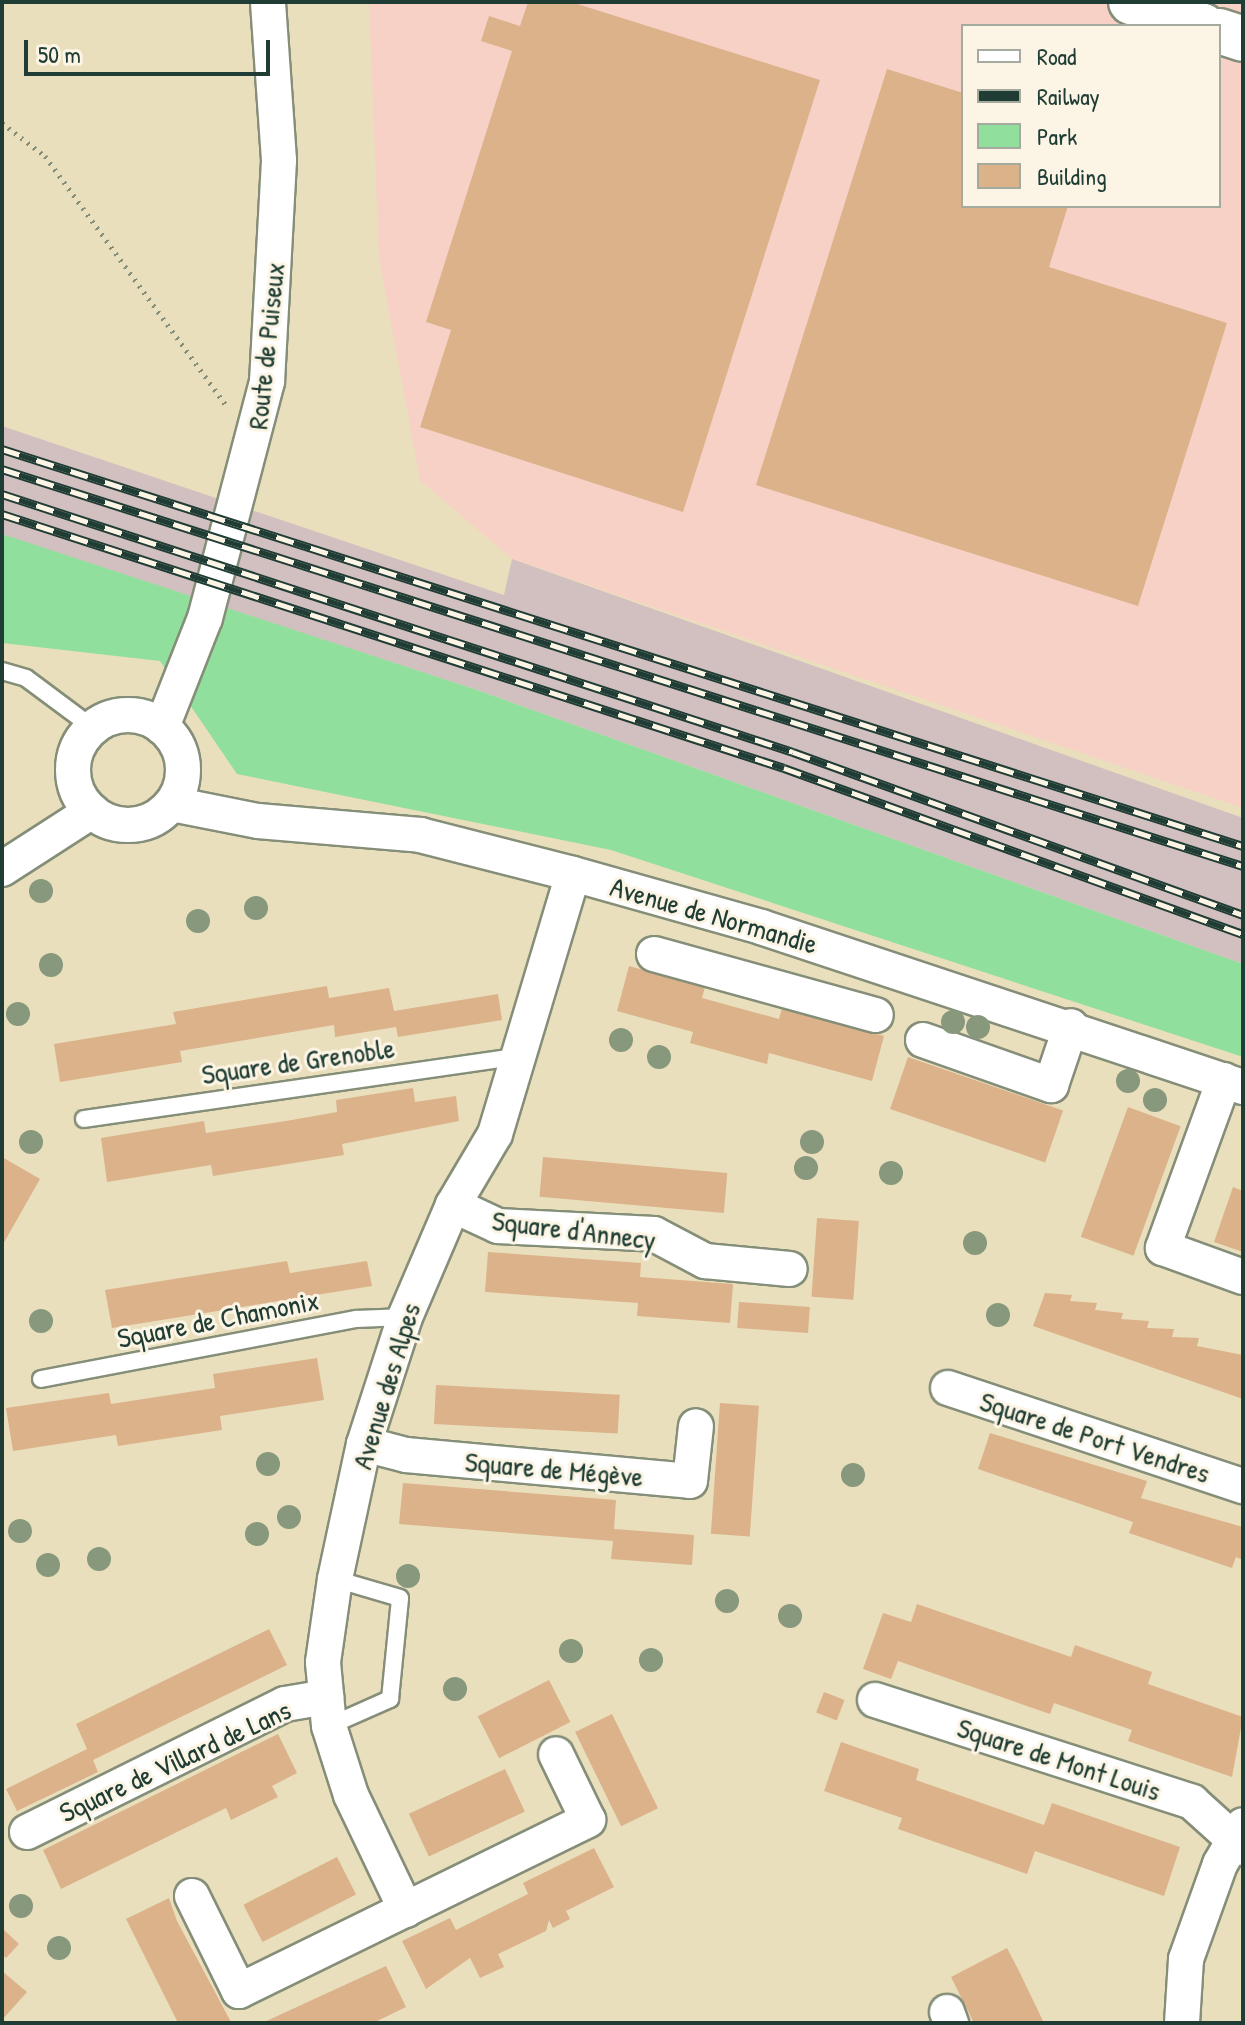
<!DOCTYPE html>
<meta charset="utf-8">
<style>
body{margin:0}
#map{position:relative;width:1245px;height:2025px;overflow:hidden;background:#eadfbc;font-family:"Patrick Hand",sans-serif}
div>[style]{position:absolute}
.built>*{inset:0;background:#f7d1c6}
.industrial>*{inset:0;background:#d2bfbf}
.green>*{inset:0;background:#91df9c}
.building>*{inset:0;background:#dbb28a;transform-origin:0 0}
.path>*{height:5px;margin-top:-2.5px;transform-origin:0;background:repeating-linear-gradient(90deg,#848e78 0 2px,transparent 0 8px)}
.roads{filter:drop-shadow(2px 0 #848e78) drop-shadow(-2px 0 #848e78) drop-shadow(0 2px #848e78) drop-shadow(0 -2px #848e78)}
.lane>*{height:16px;margin:-8px;padding:0 8px;transform-origin:8px;border-radius:8px;background:#fff}
.street>*{height:34px;margin:-17px;padding:0 17px;transform-origin:17px;border-radius:17px;background:#fff}
.street>.ring{margin:-17px;padding:0;box-sizing:content-box;background:none;border:34px solid #fff;border-radius:50%}
.secondary>*{height:44px;margin:-22px;padding:0 22px;transform-origin:22px;border-radius:22px;background:#fff}
.rail>*{height:9px;margin-top:-4.5px;transform-origin:0;background:repeating-linear-gradient(90deg,#fcf5e5 0 18px,#1f3d34 0 36px);box-sizing:border-box;border-block:2px solid #1f3d34}
.trees>*{width:24px;height:24px;margin:-12px;border-radius:50%;background:#87987d}
span{translate:-50% -50%;white-space:nowrap;text-align:center;line-height:1.15;-webkit-text-stroke:6px #fcf5e5;paint-order:stroke}
.street-label{font-size:28px;color:#1f3d34}
.frame{position:absolute;inset:0;border:4px solid #1f3d34;pointer-events:none}
.legend{position:absolute;left:961px;top:24px;width:260px;height:184px;box-sizing:border-box;background:#fcf5e5;border:2px solid #a4ab9e;margin:0;padding:10px 14px;list-style:none;font-size:24px;color:#1f3d34}
.legend li{display:flex;align-items:center;gap:16px;height:40px}
.legend b{width:40px;border:2px solid #a4ab9e}
.scale{position:absolute;left:24px;top:40px;width:246px;height:36px;box-sizing:border-box;border:4px solid #1f3d34;border-top:0;padding-left:10px;font-size:24px;line-height:28px;white-space:nowrap;color:#1f3d34;-webkit-text-stroke:6px #fcf5e5;paint-order:stroke}
</style>
<div id="map">
<div class="built">
<div style="clip-path:polygon(evenodd,369px 2px,1243px 2px,1243px 808px,512px 559px,420px 480px,379px 258px,369px 2px,963px 26px,1219px 26px,1219px 206px,963px 206px,963px 26px)"></div>
</div>
<div class="industrial">
<div style="clip-path:polygon(2px 426px,504px 595px,512px 559px,1243px 818px,1243px 964px,474px 689px,2px 535px)"></div>
</div>
<div class="green">
<div style="clip-path:polygon(2px 534px,474px 689px,1243px 964px,1243px 1057px,611px 850px,237px 774px,160px 661px,2px 643px)"></div>
</div>
<div class="building">
<div style="clip-path:polygon(528px 2px,571px 2px,820px 80px,683px 512px,420px 427px,451px 330px,426px 322px,512px 51px,481px 41px,489px 16px,520px 26px)"></div>
<div style="clip-path:polygon(887px 69px,963px 93px,963px 206px,1068px 206px,1049px 267px,1227px 323px,1138px 606px,756px 485px)"></div>
<div style="clip-path:polygon(629px 966px,705px 987px,702px 998px,779px 1019px,782px 1008px,884px 1036px,872px 1081px,769px 1053px,767px 1064px,690px 1043px,693px 1032px,617px 1011px)"></div>
<div style="clip-path:polygon(327px 986px,329px 998px,389px 988px,394px 1011px,498px 994px,502px 1020px,398px 1037px,396px 1027px,335px 1037px,334px 1025px,180px 1051px,182px 1062px,60px 1082px,54px 1044px,176px 1024px,173px 1012px)"></div>
<div style="left:908px;top:1057px;width:164px;height:55px;rotate:19deg"></div>
<div style="clip-path:polygon(413px 1088px,415px 1102px,456px 1096px,459px 1121px,342px 1144px,344px 1155px,213px 1176px,211px 1165px,107px 1182px,101px 1138px,204px 1121px,206px 1133px,286px 1121px,337px 1112px,336px 1100px)"></div>
<div style="left:1128px;top:1107px;width:56px;height:138px;rotate:20deg"></div>
<div style="clip-path:polygon(2px 1157px,40px 1179px,2px 1246px)"></div>
<div style="left:543px;top:1157px;width:185px;height:40px;rotate:5deg"></div>
<div style="clip-path:polygon(1233px 1187px,1243px 1191px,1243px 1252px,1214px 1242px)"></div>
<div style="left:817px;top:1218px;width:42px;height:79px;rotate:4deg"></div>
<div style="clip-path:polygon(488px 1252px,641px 1263px,640px 1277px,733px 1284px,730px 1323px,637px 1316px,638px 1303px,485px 1292px)"></div>
<div style="clip-path:polygon(287px 1261px,290px 1273px,367px 1261px,372px 1286px,112px 1328px,105px 1290px)"></div>
<div style="clip-path:polygon(1045px 1293px,1072px 1295px,1070px 1301px,1097px 1303px,1095px 1310px,1123px 1313px,1121px 1319px,1149px 1321px,1147px 1328px,1174px 1329px,1172px 1337px,1199px 1338px,1197px 1346px,1243px 1355px,1243px 1399px,1033px 1326px)"></div>
<div style="left:739px;top:1302px;width:71px;height:26px;rotate:4deg"></div>
<div style="clip-path:polygon(317px 1358px,324px 1400px,220px 1416px,222px 1430px,118px 1446px,116px 1435px,13px 1451px,6px 1408px,109px 1393px,111px 1404px,215px 1388px,213px 1374px)"></div>
<div style="left:436px;top:1385px;width:184px;height:39px;rotate:3deg"></div>
<div style="left:720px;top:1403px;width:39px;height:131px;rotate:4deg"></div>
<div style="clip-path:polygon(990px 1433px,1147px 1481px,1141px 1498px,1243px 1527px,1243px 1560px,1236px 1557px,1232px 1568px,1129px 1533px,1133px 1522px,978px 1469px)"></div>
<div style="clip-path:polygon(403px 1483px,616px 1500px,614px 1529px,694px 1535px,692px 1565px,611px 1559px,613px 1541px,399px 1524px)"></div>
<div style="clip-path:polygon(917px 1604px,1071px 1657px,1075px 1645px,1152px 1672px,1148px 1684px,1243px 1717px,1232px 1777px,1128px 1741px,1132px 1730px,1054px 1703px,1050px 1714px,898px 1661px,891px 1679px,863px 1669px,883px 1613px,911px 1622px)"></div>
<div style="clip-path:polygon(269px 1629px,287px 1665px,93px 1760px,98px 1772px,17px 1811px,6px 1789px,87px 1749px,76px 1724px)"></div>
<div style="left:549px;top:1680px;width:47px;height:80px;rotate:63deg"></div>
<div style="left:824px;top:1692px;width:22px;height:22px;rotate:21deg"></div>
<div style="left:612px;top:1714px;width:105px;height:41px;rotate:64deg"></div>
<div style="clip-path:polygon(278px 1734px,297px 1773px,272px 1786px,278px 1797px,231px 1820px,226px 1808px,61px 1889px,43px 1850px)"></div>
<div style="clip-path:polygon(841px 1742px,919px 1769px,916px 1780px,1044px 1825px,1052px 1803px,1180px 1847px,1164px 1896px,1035px 1851px,1027px 1874px,898px 1829px,902px 1818px,824px 1791px)"></div>
<div style="left:505px;top:1769px;width:47px;height:106px;rotate:65deg"></div>
<div style="clip-path:polygon(594px 1848px,614px 1887px,566px 1911px,570px 1919px,553px 1928px,549px 1920px,546px 1931px,498px 1954px,504px 1967px,480px 1978px,470px 1958px,426px 1989px,402px 1941px,450px 1918px,456px 1930px,528px 1894px,523px 1883px)"></div>
<div style="left:337px;top:1857px;width:42px;height:105px;rotate:63deg"></div>
<div style="clip-path:polygon(169px 1898px,177px 1921px,231px 2022px,178px 2023px,126px 1919px)"></div>
<div style="clip-path:polygon(4px 1930px,19px 1944px,6px 1958px,2px 1955px)"></div>
<div style="clip-path:polygon(1007px 1948px,1019px 1971px,1044px 2023px,974px 2023px,951px 1977px)"></div>
<div style="clip-path:polygon(386px 1966px,406px 2007px,373px 2023px,262px 2023px)"></div>
<div style="clip-path:polygon(2px 1971px,27px 1992px,2px 2020px)"></div>
</div>
<div class="path">
<div style="left:2px;top:123px;width:54px;rotate:37.5deg"></div>
<div style="left:45px;top:156px;width:308px;rotate:54deg"></div>
</div>
<div class="roads">
<div class="lane">
<div style="left:2px;top:671px;width:25px;rotate:16deg"></div>
<div style="left:26px;top:678px;width:84px;rotate:36.7deg"></div>
<div style="left:84px;top:1119px;width:440px;rotate:-8.2deg"></div>
<div style="left:41px;top:1379px;width:321px;rotate:-10.8deg"></div>
<div style="left:356px;top:1319px;width:49px;rotate:-2.3deg"></div>
<div style="left:329px;top:1726px;width:67px;rotate:-23.9deg"></div>
<div style="left:390px;top:1699px;width:101px;rotate:-84.3deg"></div>
<div style="left:400px;top:1598px;width:68px;rotate:-163.7deg"></div>
</div>
<div class="street">
<div class="ring" style="left:73px;top:715px;width:76px;height:76px"></div>
<div style="left:162px;top:727px;width:117px;rotate:-68.5deg"></div>
<div style="left:205px;top:618px;width:244px;rotate:-75.3deg"></div>
<div style="left:267px;top:382px;width:222px;rotate:-86.9deg"></div>
<div style="left:279px;top:160px;width:158px;rotate:-94deg"></div>
<div style="left:172px;top:804px;width:88px;rotate:11.2deg"></div>
<div style="left:258px;top:821px;width:163px;rotate:4.9deg"></div>
<div style="left:420px;top:835px;width:158px;rotate:14.3deg"></div>
<div style="left:573px;top:874px;width:195px;rotate:15.7deg"></div>
<div style="left:761px;top:927px;width:508px;rotate:18.36deg"></div>
<div style="left:2px;top:869px;width:107px;rotate:-32.8deg"></div>
<div style="left:654px;top:954px;width:230px;rotate:15.4deg"></div>
<div style="left:923px;top:1040px;width:136px;rotate:19.4deg"></div>
<div style="left:1051px;top:1085px;width:62px;rotate:-71.3deg"></div>
<div style="left:1224px;top:1080px;width:179px;rotate:110deg"></div>
<div style="left:1163px;top:1248px;width:85px;rotate:19.9deg"></div>
<div style="left:453px;top:1205px;width:50px;rotate:25deg"></div>
<div style="left:498px;top:1226px;width:156px;rotate:2.9deg"></div>
<div style="left:654px;top:1234px;width:58px;rotate:27.9deg"></div>
<div style="left:705px;top:1261px;width:85px;rotate:5.4deg"></div>
<div style="left:948px;top:1388px;width:311px;rotate:18.4deg"></div>
<div style="left:364px;top:1444px;width:43px;rotate:14.7deg"></div>
<div style="left:406px;top:1455px;width:285px;rotate:5.2deg"></div>
<div style="left:690px;top:1481px;width:55px;rotate:-83.8deg"></div>
<div style="left:875px;top:1700px;width:333px;rotate:17.8deg"></div>
<div style="left:1192px;top:1802px;width:69px;rotate:42deg"></div>
<div style="left:27px;top:1832px;width:288px;rotate:-26.4deg"></div>
<div style="left:285px;top:1704px;width:42px;rotate:-9.7deg"></div>
<div style="left:192px;top:1896px;width:106px;rotate:63.7deg"></div>
<div style="left:239px;top:1991px;width:389px;rotate:-26.1deg"></div>
<div style="left:588px;top:1820px;width:73px;rotate:-115.9deg"></div>
<div style="left:406px;top:1910px;width:127px;rotate:-115.6deg"></div>
<div style="left:351px;top:1795px;width:72px;rotate:-107.7deg"></div>
<div style="left:329px;top:1726px;width:64px;rotate:-95.4deg"></div>
<div style="left:323px;top:1662px;width:84px;rotate:-81.8deg"></div>
<div style="left:335px;top:1579px;width:138px;rotate:-77.9deg"></div>
<div style="left:364px;top:1444px;width:133px;rotate:-72.1deg"></div>
<div style="left:405px;top:1317px;width:122px;rotate:-66.8deg"></div>
<div style="left:453px;top:1205px;width:82px;rotate:-59.4deg"></div>
<div style="left:495px;top:1134px;width:271px;rotate:-73.3deg"></div>
<div style="left:947px;top:2012px;width:12px;rotate:70deg"></div>
<div style="left:1182px;top:2023px;width:64px;rotate:-86.4deg"></div>
<div style="left:1186px;top:1959px;width:101px;rotate:-70.3deg"></div>
<div style="left:1220px;top:1864px;width:45px;rotate:-59.5deg"></div>
</div>
<div class="secondary">
<div style="left:1131px;top:2px;width:76px;rotate:18.4deg"></div>
<div style="left:1219px;top:31px;width:25px;rotate:18deg"></div>
</div>
</div>
<div class="rail">
<div style="left:2px;top:449px;width:1303px;rotate:17.74deg"></div>
<div style="left:2px;top:469px;width:1303px;rotate:17.74deg"></div>
<div style="left:2px;top:494px;width:832px;rotate:18.06deg"></div>
<div style="left:793px;top:752px;width:479px;rotate:19.9deg"></div>
<div style="left:2px;top:514px;width:822px;rotate:17.99deg"></div>
<div style="left:784px;top:768px;width:488px;rotate:19.9deg"></div>
</div>
<div class="trees">
<div style="left:41px;top:891px"></div>
<div style="left:256px;top:908px"></div>
<div style="left:198px;top:921px"></div>
<div style="left:51px;top:965px"></div>
<div style="left:18px;top:1014px"></div>
<div style="left:953px;top:1022px"></div>
<div style="left:978px;top:1027px"></div>
<div style="left:621px;top:1040px"></div>
<div style="left:659px;top:1057px"></div>
<div style="left:1128px;top:1081px"></div>
<div style="left:1155px;top:1100px"></div>
<div style="left:31px;top:1142px"></div>
<div style="left:812px;top:1142px"></div>
<div style="left:806px;top:1168px"></div>
<div style="left:891px;top:1173px"></div>
<div style="left:975px;top:1243px"></div>
<div style="left:998px;top:1315px"></div>
<div style="left:41px;top:1321px"></div>
<div style="left:268px;top:1464px"></div>
<div style="left:853px;top:1475px"></div>
<div style="left:289px;top:1517px"></div>
<div style="left:20px;top:1531px"></div>
<div style="left:257px;top:1534px"></div>
<div style="left:99px;top:1559px"></div>
<div style="left:48px;top:1565px"></div>
<div style="left:408px;top:1576px"></div>
<div style="left:727px;top:1601px"></div>
<div style="left:790px;top:1616px"></div>
<div style="left:571px;top:1651px"></div>
<div style="left:651px;top:1660px"></div>
<div style="left:455px;top:1689px"></div>
<div style="left:21px;top:1906px"></div>
<div style="left:59px;top:1948px"></div>
</div>
<div class="street-label">
<span style="left:266px;top:346px;rotate:-84deg">Route de Puiseux</span>
<span style="left:714px;top:915px;rotate:16deg">Avenue de Normandie</span>
<span style="left:298px;top:1061px;rotate:-8deg">Square de Grenoble</span>
<span style="left:574px;top:1230px;rotate:7deg">Square d'Annecy</span>
<span style="left:218px;top:1319px;rotate:-11deg">Square de Chamonix</span>
<span style="left:386px;top:1386px;rotate:-73deg">Avenue des Alpes</span>
<span style="left:1095px;top:1437px;rotate:18deg">Square de Port Vendres</span>
<span style="left:554px;top:1469px;rotate:5deg">Square de Mégève</span>
<span style="left:1059px;top:1759px;rotate:18deg">Square de Mont Louis</span>
<span style="left:175px;top:1761px;rotate:-25deg">Square de Villard de Lans</span>
</div>
<div class="frame"></div>
<ul class="legend">
<li><b style="height:10px;background:#fff"></b>Road</li>
<li><b style="height:10px;background:#1f3d34"></b>Railway</li>
<li><b style="height:22px;background:#91df9c"></b>Park</li>
<li><b style="height:22px;background:#dbb28a"></b>Building</li>
</ul>
<div class="scale">50 m</div>
</div>
